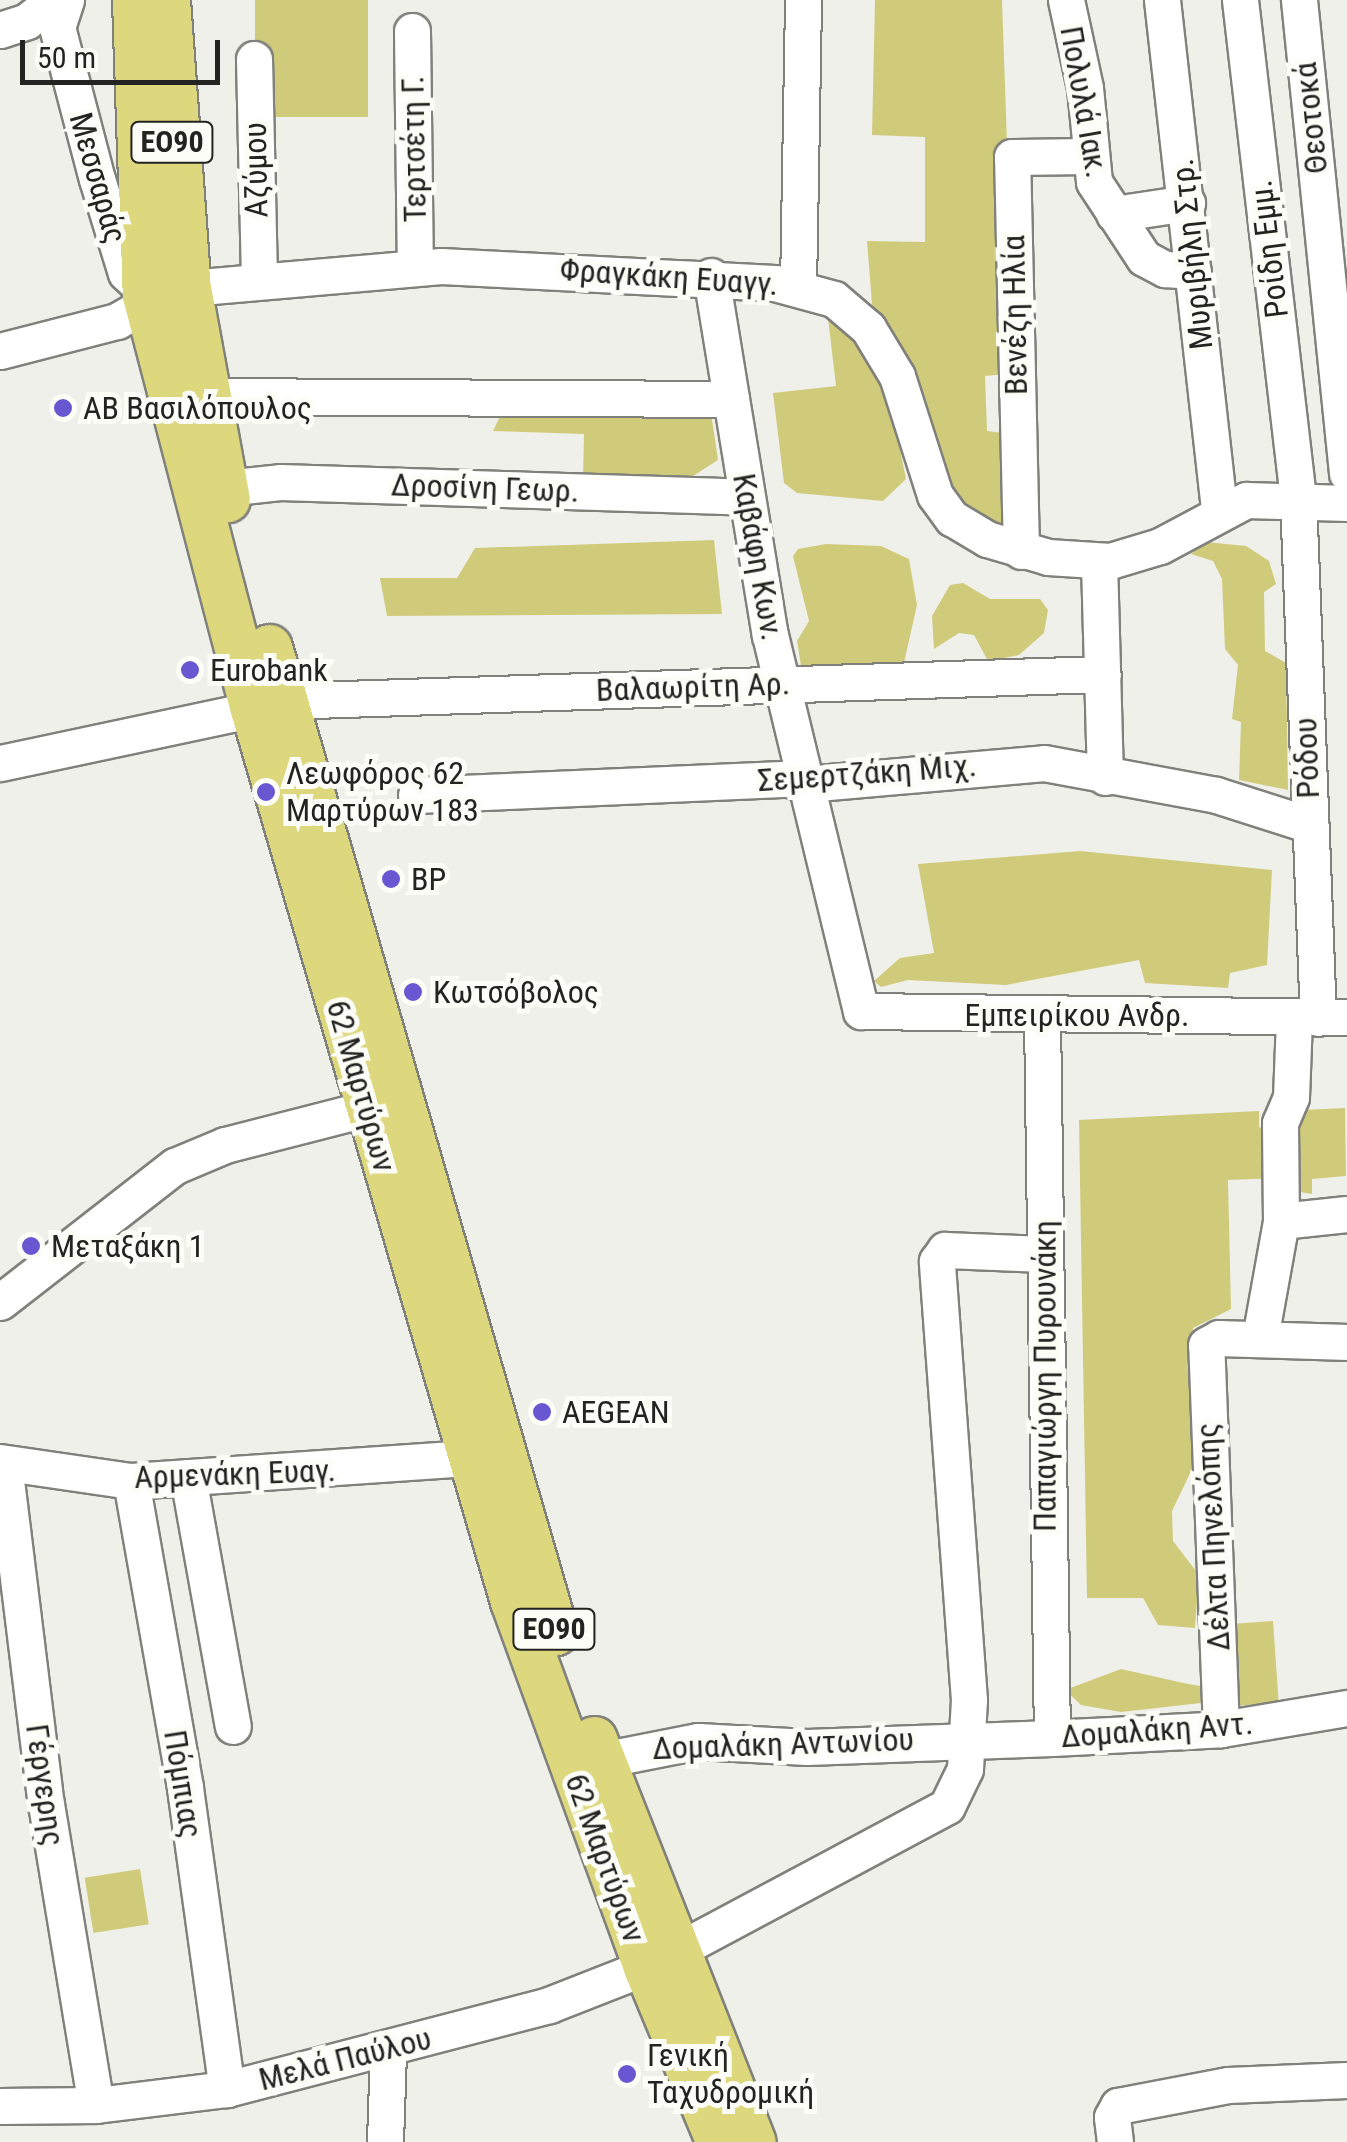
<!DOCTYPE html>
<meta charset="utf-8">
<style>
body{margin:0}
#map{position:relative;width:1347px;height:2142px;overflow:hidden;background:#f0f0ea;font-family:"Roboto Condensed",sans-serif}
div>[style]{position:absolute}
.green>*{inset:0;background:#d0cb7b;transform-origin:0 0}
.roads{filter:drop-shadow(2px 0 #81817c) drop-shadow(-2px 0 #81817c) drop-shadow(0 2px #81817c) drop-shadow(0 -2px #81817c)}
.minor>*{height:35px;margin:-17.5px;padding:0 17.5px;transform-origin:17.5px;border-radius:17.5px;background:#fff}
.major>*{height:45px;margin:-22.5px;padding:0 22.5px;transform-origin:22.5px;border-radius:22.5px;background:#ddd77d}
.dots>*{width:28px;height:28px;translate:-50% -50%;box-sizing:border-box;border:5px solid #fdfdf8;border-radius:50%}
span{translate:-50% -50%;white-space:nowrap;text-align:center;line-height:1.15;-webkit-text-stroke:10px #fdfdf8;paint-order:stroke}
.shield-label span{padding:2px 8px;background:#fdfdf8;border:2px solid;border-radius:8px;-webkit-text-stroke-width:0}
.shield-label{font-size:30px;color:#232321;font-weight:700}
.street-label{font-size:32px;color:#232321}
.poi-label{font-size:32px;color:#232321}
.left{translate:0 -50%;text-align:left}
.scale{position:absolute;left:20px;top:40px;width:200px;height:45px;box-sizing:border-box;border:5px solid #232321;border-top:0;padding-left:12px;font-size:30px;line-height:35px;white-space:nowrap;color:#232321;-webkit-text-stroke:8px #fdfdf8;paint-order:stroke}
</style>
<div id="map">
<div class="green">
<div style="left:255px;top:0;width:113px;height:117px"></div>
<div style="clip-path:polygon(875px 0,1002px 0,1015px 373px,985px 376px,987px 431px,1011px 434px,1014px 526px,989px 522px,967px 509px,939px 470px,872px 304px,867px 241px,925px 242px,925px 137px,872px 135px)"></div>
<div style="clip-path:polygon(826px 301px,861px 337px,889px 394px,906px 479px,883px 501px,797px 493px,784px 483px,773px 393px,836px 386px)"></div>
<div style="clip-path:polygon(710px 406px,718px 460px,693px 476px,583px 478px,584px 434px,493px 431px,503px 410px)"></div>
<div style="clip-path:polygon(714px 540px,722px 614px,387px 616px,380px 578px,457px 578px,475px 548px)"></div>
<div style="clip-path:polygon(1206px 542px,1246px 546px,1269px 561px,1276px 584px,1264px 592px,1265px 651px,1286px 663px,1288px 790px,1239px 780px,1241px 722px,1232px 719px,1238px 665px,1225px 649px,1222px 579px,1213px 561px,1191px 554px)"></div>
<div style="clip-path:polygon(826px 544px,881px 546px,909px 559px,917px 605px,901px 676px,803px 678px,797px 641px,809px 621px,793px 556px,798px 549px)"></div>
<div style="clip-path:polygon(963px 583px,990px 599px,1040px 599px,1048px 610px,1044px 633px,1019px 655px,988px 661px,974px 635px,959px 633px,934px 649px,932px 616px,950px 585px)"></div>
<div style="clip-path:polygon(1080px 851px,1272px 870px,1267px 965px,1230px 973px,1228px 988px,1145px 983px,1139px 960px,1006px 985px,908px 980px,881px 987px,874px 981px,900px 958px,934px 953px,918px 864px)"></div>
<div style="clip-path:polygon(1345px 1108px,1346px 1176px,1312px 1179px,1312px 1194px,1294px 1191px,1288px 1118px,1302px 1110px)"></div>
<div style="clip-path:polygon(1259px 1111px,1259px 1127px,1271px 1133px,1277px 1178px,1228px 1180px,1231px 1309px,1193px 1328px,1193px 1467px,1172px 1511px,1173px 1541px,1199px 1575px,1195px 1628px,1158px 1625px,1143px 1598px,1087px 1598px,1079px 1120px)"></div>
<div style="left:1273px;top:1621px;width:82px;height:50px;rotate:86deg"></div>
<div style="clip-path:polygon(1121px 1669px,1188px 1684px,1207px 1687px,1201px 1703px,1121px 1712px,1081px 1705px,1065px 1690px)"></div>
<div style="left:140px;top:1869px;width:56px;height:56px;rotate:81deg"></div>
</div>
<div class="roads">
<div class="minor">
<div style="left:66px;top:0;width:28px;rotate:108deg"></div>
<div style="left:57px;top:27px;width:157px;rotate:75.3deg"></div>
<div style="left:97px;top:179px;width:98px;rotate:72.9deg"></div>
<div style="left:126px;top:273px;width:26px;rotate:43deg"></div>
<div style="left:1066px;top:0;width:90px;rotate:77.8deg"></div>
<div style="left:1085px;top:88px;width:94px;rotate:84.5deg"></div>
<div style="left:1094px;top:182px;width:91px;rotate:56.7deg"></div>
<div style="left:1144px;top:258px;width:24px;rotate:28deg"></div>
<div style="left:1165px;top:269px;width:28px;rotate:4deg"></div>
<div style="left:1162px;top:0;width:512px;rotate:83.61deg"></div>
<div style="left:1240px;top:0;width:501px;rotate:83.36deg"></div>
<div style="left:1298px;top:498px;width:520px;rotate:87.8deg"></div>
<div style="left:1299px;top:0;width:476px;rotate:84.2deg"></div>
<div style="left:0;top:30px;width:28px;rotate:-18deg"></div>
<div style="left:27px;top:21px;width:34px;rotate:-38deg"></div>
<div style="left:412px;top:31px;width:236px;rotate:89.3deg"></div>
<div style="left:254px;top:59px;width:222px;rotate:88.7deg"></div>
<div style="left:1114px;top:214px;width:74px;rotate:-8.6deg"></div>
<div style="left:711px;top:276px;width:364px;rotate:80.7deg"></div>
<div style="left:770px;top:635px;width:387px;rotate:76.4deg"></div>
<div style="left:861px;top:1011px;width:486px;rotate:0.7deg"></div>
<div style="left:189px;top:288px;width:253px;rotate:-5deg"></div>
<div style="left:441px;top:266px;width:334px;rotate:2.9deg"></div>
<div style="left:775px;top:283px;width:61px;rotate:15.2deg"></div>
<div style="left:834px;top:299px;width:45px;rotate:40.5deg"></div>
<div style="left:868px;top:328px;width:56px;rotate:58.9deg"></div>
<div style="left:897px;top:376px;width:125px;rotate:72.3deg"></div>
<div style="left:935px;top:495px;width:29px;rotate:54deg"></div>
<div style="left:952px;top:518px;width:41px;rotate:31deg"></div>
<div style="left:987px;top:539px;width:64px;rotate:16.4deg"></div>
<div style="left:1048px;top:557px;width:62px;rotate:3.7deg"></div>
<div style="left:1110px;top:561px;width:52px;rotate:-16.7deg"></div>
<div style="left:1160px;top:546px;width:98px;rotate:-28.1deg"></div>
<div style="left:1246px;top:500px;width:101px;rotate:1.7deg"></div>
<div style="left:798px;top:288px;width:288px;rotate:-89deg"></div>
<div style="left:0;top:351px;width:121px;rotate:-14.4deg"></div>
<div style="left:117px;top:321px;width:36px;rotate:-30deg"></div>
<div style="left:207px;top:396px;width:524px;rotate:0.33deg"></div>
<div style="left:225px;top:488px;width:55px;rotate:-6.2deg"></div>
<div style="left:280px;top:482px;width:466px;rotate:1.8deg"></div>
<div style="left:1021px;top:551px;width:394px;rotate:-91.3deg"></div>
<div style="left:1012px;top:157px;width:77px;rotate:-0.7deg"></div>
<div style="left:1099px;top:562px;width:215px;rotate:88.4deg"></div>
<div style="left:283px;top:701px;width:820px;rotate:-1.89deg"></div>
<div style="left:0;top:763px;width:259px;rotate:-12deg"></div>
<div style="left:416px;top:795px;width:372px;rotate:-2.5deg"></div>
<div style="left:788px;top:779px;width:19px;rotate:16deg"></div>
<div style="left:806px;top:784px;width:239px;rotate:-5deg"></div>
<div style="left:1044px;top:763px;width:175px;rotate:10.5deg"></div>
<div style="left:1216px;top:795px;width:99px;rotate:17.7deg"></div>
<div style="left:1042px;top:1015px;width:723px;rotate:89.21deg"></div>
<div style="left:1281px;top:1221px;width:66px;rotate:-6.1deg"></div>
<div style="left:0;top:1302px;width:222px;rotate:-37.9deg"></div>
<div style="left:175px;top:1166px;width:54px;rotate:-22.8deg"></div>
<div style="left:225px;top:1145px;width:173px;rotate:-14.4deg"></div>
<div style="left:1260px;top:1338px;width:119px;rotate:-79.8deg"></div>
<div style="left:1281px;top:1221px;width:98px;rotate:-90.6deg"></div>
<div style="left:1280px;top:1123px;width:28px;rotate:-67deg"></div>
<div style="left:1291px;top:1097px;width:79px;rotate:-87.8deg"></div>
<div style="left:0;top:1462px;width:132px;rotate:8.3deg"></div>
<div style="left:131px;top:1481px;width:341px;rotate:-3.9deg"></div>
<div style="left:4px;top:1464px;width:343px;rotate:83deg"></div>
<div style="left:46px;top:1804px;width:305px;rotate:80.6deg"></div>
<div style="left:188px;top:1477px;width:253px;rotate:79.8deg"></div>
<div style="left:131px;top:1481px;width:312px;rotate:80deg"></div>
<div style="left:185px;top:1788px;width:304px;rotate:82.1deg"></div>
<div style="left:1221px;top:1729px;width:384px;rotate:-92.2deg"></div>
<div style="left:1206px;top:1345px;width:15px;rotate:-28deg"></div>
<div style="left:1219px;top:1338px;width:128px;rotate:1.8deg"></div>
<div style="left:602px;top:1760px;width:98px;rotate:-11.2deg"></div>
<div style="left:698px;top:1741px;width:109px;rotate:3.2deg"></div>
<div style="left:807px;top:1747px;width:245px;rotate:-2.1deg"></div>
<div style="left:1052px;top:1738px;width:169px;rotate:-3deg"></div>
<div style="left:1221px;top:1729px;width:128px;rotate:-9.5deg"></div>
<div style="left:0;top:2106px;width:96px;rotate:-0.6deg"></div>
<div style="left:96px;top:2105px;width:132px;rotate:-7deg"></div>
<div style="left:227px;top:2089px;width:333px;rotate:-14.6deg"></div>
<div style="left:549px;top:2005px;width:104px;rotate:-21.4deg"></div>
<div style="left:646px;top:1967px;width:341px;rotate:-28.1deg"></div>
<div style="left:947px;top:1806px;width:41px;rotate:-64.1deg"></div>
<div style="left:965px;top:1769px;width:69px;rotate:-86.7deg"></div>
<div style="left:969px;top:1700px;width:440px;rotate:-94.2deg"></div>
<div style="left:937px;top:1261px;width:14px;rotate:-54deg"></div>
<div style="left:945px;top:1250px;width:99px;rotate:2.3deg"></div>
<div style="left:385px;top:2142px;width:92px;rotate:-88.1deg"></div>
<div style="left:1115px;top:2142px;width:25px;rotate:-97deg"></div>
<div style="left:1112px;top:2117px;width:13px;rotate:-61deg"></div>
<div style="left:1118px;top:2106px;width:112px;rotate:-10.8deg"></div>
<div style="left:1228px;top:2085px;width:119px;rotate:-2.4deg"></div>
</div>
<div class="major">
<div style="left:135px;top:0;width:295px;rotate:88.1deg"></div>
<div style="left:145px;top:295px;width:428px;rotate:75.4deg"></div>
<div style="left:253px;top:709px;width:929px;rotate:73.75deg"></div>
<div style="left:513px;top:1601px;width:389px;rotate:70deg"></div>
<div style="left:646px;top:1967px;width:190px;rotate:67.4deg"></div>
<div style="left:167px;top:0;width:283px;rotate:85.9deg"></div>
<div style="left:187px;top:282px;width:221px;rotate:79.6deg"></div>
<div style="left:269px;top:647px;width:1026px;rotate:73.81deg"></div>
<div style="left:594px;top:1739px;width:433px;rotate:68.5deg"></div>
</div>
</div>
<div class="dots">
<div style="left:63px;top:408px;background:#6957d1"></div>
<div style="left:190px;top:670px;background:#6957d1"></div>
<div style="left:266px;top:792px;background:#6957d1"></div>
<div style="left:391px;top:879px;background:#6957d1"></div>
<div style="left:413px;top:992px;background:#6957d1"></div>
<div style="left:31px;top:1246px;background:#6957d1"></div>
<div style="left:542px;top:1412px;background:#6957d1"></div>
<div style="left:627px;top:2074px;background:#6957d1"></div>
</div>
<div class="shield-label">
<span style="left:172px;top:142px">ΕΟ90</span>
<span style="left:554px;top:1629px">ΕΟ90</span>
</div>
<div class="street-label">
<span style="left:1084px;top:102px;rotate:80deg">Πολυλά Ιακ.</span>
<span style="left:1311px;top:118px;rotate:-96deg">Θεοτοκά</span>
<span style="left:414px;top:149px;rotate:-91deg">Τερτσέτη Γ.</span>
<span style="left:256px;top:170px;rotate:-91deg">Αζύμου</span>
<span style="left:98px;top:178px;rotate:74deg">Μεσσαράς</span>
<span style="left:1269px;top:249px;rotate:-97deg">Ροίδη Εμμ.</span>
<span style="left:1192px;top:254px;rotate:-96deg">Μυριβήλη Στρ.</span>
<span style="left:669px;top:277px;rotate:4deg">Φραγκάκη Ευαγγ.</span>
<span style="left:1015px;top:315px;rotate:-91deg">Βενέζη Ηλία</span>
<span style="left:485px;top:488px;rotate:2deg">Δροσίνη Γεωρ.</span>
<span style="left:758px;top:557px;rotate:80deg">Καβάφη Κων.</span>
<span style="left:693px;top:687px;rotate:-2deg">Βαλαωρίτη Αρ.</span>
<span style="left:1307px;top:758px;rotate:-92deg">Ρόδου</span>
<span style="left:867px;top:773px;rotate:-4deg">Σεμερτζάκη Μιχ.</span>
<span style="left:1077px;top:1015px">Εμπειρίκου Ανδρ.</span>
<span style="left:361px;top:1086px;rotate:74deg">62 Μαρτύρων</span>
<span style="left:1045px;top:1376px;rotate:-90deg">Παπαγιώργη Πυρουνάκη</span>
<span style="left:235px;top:1474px;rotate:-2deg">Αρμενάκη Ευαγ.</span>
<span style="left:1213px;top:1537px;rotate:-93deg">Δέλτα Πηνελόπης</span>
<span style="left:1157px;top:1730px;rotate:-4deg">Δομαλάκη Αντ.</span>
<span style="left:783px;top:1744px;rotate:-2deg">Δομαλάκη Αντωνίου</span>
<span style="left:183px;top:1784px;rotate:81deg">Πόμπιας</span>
<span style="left:45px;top:1785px;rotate:82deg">Γέργερης</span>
<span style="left:605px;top:1858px;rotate:70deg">62 Μαρτύρων</span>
<span style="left:345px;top:2059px;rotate:-14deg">Μελά Παύλου</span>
</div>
<div class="poi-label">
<span class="left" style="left:83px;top:408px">ΑΒ Βασιλόπουλος</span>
<span class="left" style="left:210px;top:670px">Eurobank</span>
<span class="left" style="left:286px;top:792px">Λεωφόρος 62<br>Μαρτύρων 183</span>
<span class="left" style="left:411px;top:879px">BP</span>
<span class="left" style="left:433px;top:992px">Κωτσόβολος</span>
<span class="left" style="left:51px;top:1246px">Μεταξάκη 1</span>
<span class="left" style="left:562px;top:1412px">AEGEAN</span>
<span class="left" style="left:647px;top:2074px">Γενική<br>Ταχυδρομική</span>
</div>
<div class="scale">50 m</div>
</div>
